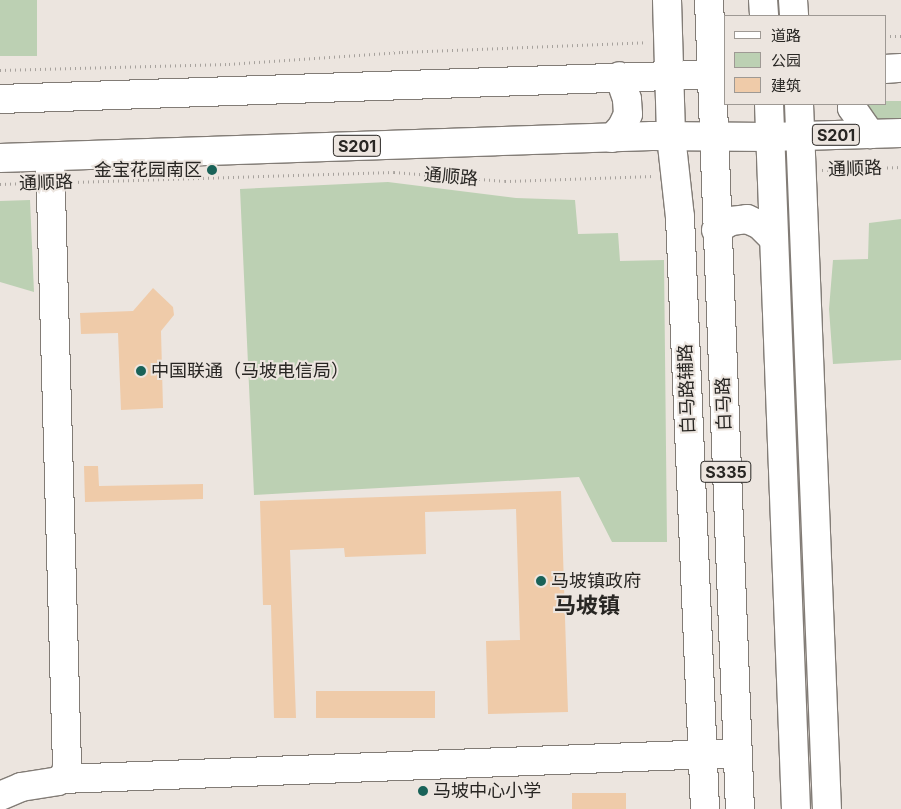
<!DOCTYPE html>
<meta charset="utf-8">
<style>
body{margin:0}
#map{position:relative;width:901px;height:809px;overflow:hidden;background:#ece5df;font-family:Inter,"Noto Sans SC",sans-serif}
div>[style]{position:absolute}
.green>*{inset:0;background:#bcd0b3;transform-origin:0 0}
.building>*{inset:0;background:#efcba9;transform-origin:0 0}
.path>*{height:3px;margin-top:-1.5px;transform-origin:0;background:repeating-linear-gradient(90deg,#a7a29d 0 1px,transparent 0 5px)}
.roads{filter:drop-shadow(1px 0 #827c76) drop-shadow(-1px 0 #827c76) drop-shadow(0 1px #827c76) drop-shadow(0 -1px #827c76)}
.minor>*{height:28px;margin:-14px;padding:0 14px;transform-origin:14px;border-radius:14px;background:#fff}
.major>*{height:28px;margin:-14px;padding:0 14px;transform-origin:14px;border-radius:14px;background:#fff}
.dots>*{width:14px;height:14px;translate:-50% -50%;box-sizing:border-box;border:2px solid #ece5df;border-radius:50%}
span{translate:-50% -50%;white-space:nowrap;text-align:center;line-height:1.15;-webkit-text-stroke:4px #ece5df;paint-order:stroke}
.shield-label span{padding:1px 4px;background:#ece5df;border:1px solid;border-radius:4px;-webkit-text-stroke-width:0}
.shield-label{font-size:16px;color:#282623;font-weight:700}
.street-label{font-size:18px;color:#282623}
.poi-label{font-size:18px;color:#282623}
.right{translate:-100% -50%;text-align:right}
.left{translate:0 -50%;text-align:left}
.district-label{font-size:22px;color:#282623;font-weight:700}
.legend{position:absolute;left:724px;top:15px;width:162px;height:90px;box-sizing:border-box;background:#ece5df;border:1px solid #9e9994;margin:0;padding:6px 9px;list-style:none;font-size:15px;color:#282623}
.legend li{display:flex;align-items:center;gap:10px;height:25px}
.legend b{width:25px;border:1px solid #9e9994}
</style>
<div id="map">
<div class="green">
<div style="left:0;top:0;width:37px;height:56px"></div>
<div style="clip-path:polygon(885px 101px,901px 101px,901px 120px,869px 121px,864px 107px,866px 104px,885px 104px)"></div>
<div style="clip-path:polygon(388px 182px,516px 198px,575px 200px,578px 234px,618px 233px,620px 261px,664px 260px,667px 542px,612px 542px,579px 477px,254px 495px,240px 189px)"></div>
<div style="clip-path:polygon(30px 200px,34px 292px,0 282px,0 201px)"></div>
<div style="clip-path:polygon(901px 219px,901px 360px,833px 364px,829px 309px,833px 260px,868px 259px,869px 223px)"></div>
</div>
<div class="building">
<div style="clip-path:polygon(153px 288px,173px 307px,174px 315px,161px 331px,163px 408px,121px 410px,118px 333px,81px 334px,80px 313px,133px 311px)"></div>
<div style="clip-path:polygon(84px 466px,98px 466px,99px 486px,203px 484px,203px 499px,85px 502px)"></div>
<div style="clip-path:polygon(561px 491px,568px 712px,488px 714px,486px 641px,520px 640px,516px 509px,425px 512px,426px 554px,345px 557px,344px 548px,290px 550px,296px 718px,274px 718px,271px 605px,263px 605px,260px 501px)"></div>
<div style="left:435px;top:691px;width:27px;height:119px;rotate:90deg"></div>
<div style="left:626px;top:793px;width:16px;height:54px;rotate:90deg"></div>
</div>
<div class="path">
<div style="left:885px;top:36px;width:16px"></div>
<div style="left:0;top:70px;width:229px;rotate:-1.5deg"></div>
<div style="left:229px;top:64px;width:173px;rotate:-4deg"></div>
<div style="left:402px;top:52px;width:245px;rotate:-2.3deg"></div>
<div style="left:822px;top:170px;width:79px;rotate:-2.2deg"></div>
<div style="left:73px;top:182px;width:321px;rotate:-1.8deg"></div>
<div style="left:394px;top:172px;width:111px;rotate:4.6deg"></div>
<div style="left:505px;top:181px;width:149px;rotate:-1.9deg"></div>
<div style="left:0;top:184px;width:29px;rotate:-2deg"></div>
</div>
<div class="roads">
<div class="minor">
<div style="left:667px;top:0;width:136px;rotate:88.3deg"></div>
<div style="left:671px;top:136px;width:81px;rotate:83.7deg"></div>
<div style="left:680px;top:217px;width:593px;rotate:87.58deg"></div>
<div style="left:793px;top:0;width:16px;rotate:86deg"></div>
<div style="left:799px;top:104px;width:706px;rotate:87.73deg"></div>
<div style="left:62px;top:779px;width:676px;rotate:-2.2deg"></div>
<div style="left:0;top:796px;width:23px;rotate:-23deg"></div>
<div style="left:21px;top:787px;width:37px;rotate:-9deg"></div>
<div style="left:58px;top:781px;width:11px;rotate:-41deg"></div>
<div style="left:66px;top:774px;width:8px;rotate:-83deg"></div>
<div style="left:67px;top:766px;width:609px;rotate:-91.6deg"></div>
</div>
<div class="major">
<div style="left:709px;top:0;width:810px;rotate:87.81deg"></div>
<div style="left:763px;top:0;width:16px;rotate:86deg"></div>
<div style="left:885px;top:69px;width:16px;rotate:-4deg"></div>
<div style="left:0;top:99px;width:725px;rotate:-1.97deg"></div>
<div style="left:769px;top:104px;width:706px;rotate:87.81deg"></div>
<div style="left:853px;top:104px;width:4px;rotate:104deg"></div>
<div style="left:852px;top:108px;width:32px;rotate:55deg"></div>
<div style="left:612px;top:138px;width:15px;rotate:-48deg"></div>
<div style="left:622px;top:127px;width:14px;rotate:-65deg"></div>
<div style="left:628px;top:114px;width:15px;rotate:-94deg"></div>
<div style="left:627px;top:99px;width:24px;rotate:-109deg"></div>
<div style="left:0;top:158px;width:652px;rotate:-1.93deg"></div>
<div style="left:652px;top:136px;width:118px;rotate:0.5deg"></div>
<div style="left:770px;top:137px;width:131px;rotate:-1.7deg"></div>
<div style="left:716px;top:230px;width:17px;rotate:-31deg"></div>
<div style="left:731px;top:221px;width:16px;rotate:-7deg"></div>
<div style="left:747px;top:219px;width:14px;rotate:25deg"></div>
<div style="left:760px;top:225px;width:18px;rotate:45deg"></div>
</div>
</div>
<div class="dots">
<div style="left:212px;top:170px;background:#196258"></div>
<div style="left:141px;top:371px;background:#196258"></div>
<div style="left:541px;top:581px;background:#196258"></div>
<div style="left:423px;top:791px;background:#196258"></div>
</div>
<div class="shield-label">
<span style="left:836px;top:135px">S201</span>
<span style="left:357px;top:146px">S201</span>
<span style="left:726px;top:472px">S335</span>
</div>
<div class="street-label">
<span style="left:855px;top:169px;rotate:-2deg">通顺路</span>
<span style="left:451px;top:177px;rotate:5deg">通顺路</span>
<span style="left:46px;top:183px;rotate:-2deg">通顺路</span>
<span style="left:687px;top:389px;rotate:-92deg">白马路辅路</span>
<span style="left:724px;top:404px;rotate:-92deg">白马路</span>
</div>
<div class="poi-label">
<span class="right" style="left:202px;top:170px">金宝花园南区</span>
<span class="left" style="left:151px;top:371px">中国联通（马坡电信局）</span>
<span class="left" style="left:551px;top:581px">马坡镇政府</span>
<span class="left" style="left:433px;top:791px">马坡中心小学</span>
</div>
<div class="district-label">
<span style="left:587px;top:606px">马坡镇</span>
</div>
<ul class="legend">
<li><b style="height:6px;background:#fff"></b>道路</li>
<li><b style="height:14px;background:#bcd0b3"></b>公园</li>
<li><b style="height:14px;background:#efcba9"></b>建筑</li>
</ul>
</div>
